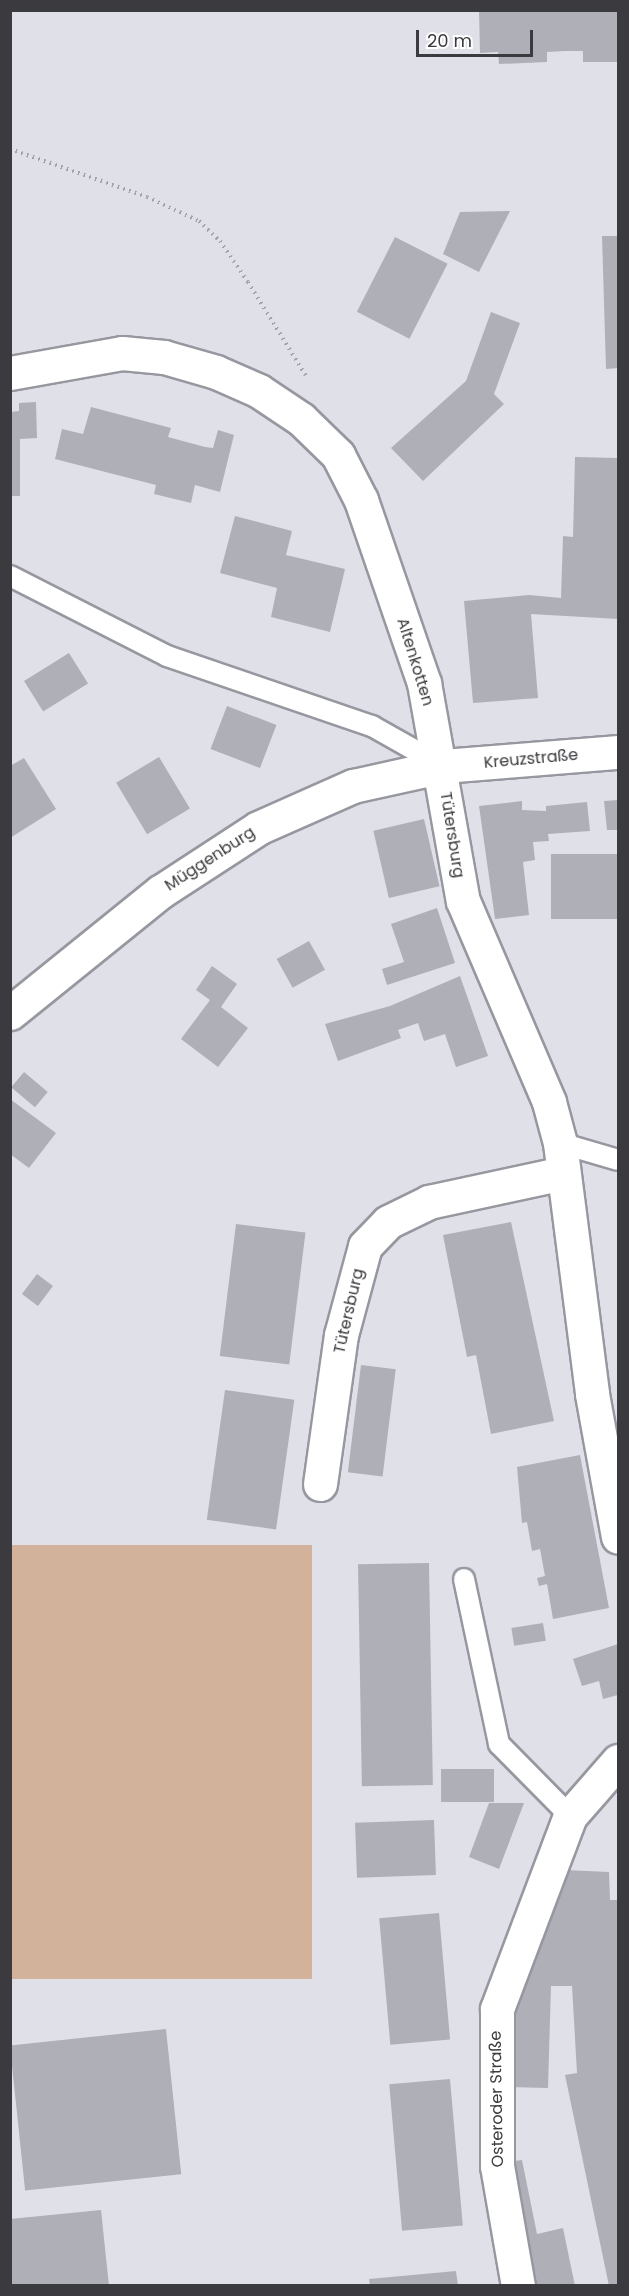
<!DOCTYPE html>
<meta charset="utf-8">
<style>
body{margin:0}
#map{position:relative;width:629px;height:2296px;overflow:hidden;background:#e0e0e9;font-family:Poppins,sans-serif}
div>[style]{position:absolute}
.green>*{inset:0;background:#d2b29a;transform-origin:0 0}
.building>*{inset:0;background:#afafb8;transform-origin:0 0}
.path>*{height:4px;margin-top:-2px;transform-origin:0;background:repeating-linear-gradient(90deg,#a2a2a9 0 1.5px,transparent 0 6px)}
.roads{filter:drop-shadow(2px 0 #9797a0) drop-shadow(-2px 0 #9797a0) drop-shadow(0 2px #9797a0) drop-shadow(0 -2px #9797a0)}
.lane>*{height:20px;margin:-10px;padding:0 10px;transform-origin:10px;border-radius:10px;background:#fff}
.street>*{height:33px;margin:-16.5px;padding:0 16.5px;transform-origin:16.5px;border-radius:16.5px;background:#fff}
.secondary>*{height:33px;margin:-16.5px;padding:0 16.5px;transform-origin:16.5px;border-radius:16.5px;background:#fff}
span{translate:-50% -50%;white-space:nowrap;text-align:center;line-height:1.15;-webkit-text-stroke:6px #fff;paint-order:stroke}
.street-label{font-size:16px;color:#3b3b3f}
.frame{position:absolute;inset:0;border:12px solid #3b3b3f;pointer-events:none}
.scale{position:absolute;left:416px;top:30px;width:117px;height:27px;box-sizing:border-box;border:3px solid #3b3b3f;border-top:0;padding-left:8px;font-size:18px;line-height:21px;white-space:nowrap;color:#3b3b3f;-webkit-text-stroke:4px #fff;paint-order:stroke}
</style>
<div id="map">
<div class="green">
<div style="left:11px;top:1545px;width:301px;height:434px"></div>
</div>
<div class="building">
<div style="clip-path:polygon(479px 10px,618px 10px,618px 62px,583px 62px,583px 51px,565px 51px,547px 52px,547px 62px,499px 64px,498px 52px,480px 53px)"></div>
<div style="clip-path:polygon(510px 211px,479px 272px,443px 254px,460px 212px)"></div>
<div style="clip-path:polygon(602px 236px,618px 236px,618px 368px,606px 369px)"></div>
<div style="left:395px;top:237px;width:59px;height:84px;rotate:27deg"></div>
<div style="clip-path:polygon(491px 312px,520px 323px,494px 394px,504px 404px,423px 481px,391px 448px,466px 381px)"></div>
<div style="clip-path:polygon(36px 402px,37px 438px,20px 439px,20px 496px,10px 496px,10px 412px,19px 411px,19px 403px)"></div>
<div style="clip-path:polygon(91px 407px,171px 428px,168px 437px,205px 447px,213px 448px,218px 430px,234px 435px,220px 492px,195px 485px,191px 503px,154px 494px,156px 485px,55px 459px,62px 429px,83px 434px)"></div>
<div style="clip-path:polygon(575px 457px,618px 458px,618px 619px,531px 614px,538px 698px,473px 703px,464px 601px,529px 595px,561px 598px,563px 536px,573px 537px)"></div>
<div style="clip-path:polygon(235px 516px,292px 531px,286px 555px,345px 569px,330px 632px,271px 617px,277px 588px,220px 573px)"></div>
<div style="left:69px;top:653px;width:36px;height:53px;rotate:58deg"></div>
<div style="left:227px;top:706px;width:53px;height:46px;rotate:21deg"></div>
<div style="left:159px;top:757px;width:60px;height:50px;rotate:59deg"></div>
<div style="clip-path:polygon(24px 758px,56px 809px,10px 838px,10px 766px)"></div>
<div style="clip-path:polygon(618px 800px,618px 830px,607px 830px,604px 801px)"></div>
<div style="clip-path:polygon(522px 801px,522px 810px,546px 811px,546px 806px,587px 802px,590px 831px,548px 834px,549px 841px,533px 842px,535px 860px,523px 862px,529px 915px,495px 919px,479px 806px)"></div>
<div style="left:424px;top:819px;width:69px;height:52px;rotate:77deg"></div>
<div style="left:551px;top:854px;width:67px;height:65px"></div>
<div style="clip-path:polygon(437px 908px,455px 963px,387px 985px,382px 969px,404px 962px,391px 924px)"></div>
<div style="left:309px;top:941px;width:33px;height:37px;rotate:61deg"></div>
<div style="clip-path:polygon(212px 966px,237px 984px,221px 1007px,248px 1028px,218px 1067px,181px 1039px,210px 1000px,196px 990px)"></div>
<div style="clip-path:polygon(460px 976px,488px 1056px,456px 1067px,445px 1034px,424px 1041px,418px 1023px,398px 1030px,401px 1038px,338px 1061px,325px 1024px,390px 1006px)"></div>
<div style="left:24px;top:1072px;width:31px;height:20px;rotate:40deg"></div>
<div style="clip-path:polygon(10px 1099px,56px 1133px,29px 1168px,10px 1154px)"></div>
<div style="clip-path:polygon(511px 1222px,554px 1421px,491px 1434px,476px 1355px,467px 1357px,443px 1235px)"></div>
<div style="left:236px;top:1224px;width:70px;height:133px;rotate:7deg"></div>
<div style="left:37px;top:1274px;width:20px;height:25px;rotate:37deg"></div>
<div style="left:361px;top:1365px;width:35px;height:108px;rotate:7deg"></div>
<div style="left:225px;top:1390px;width:70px;height:131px;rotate:8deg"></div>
<div style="clip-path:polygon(580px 1455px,609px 1608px,553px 1619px,547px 1584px,539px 1586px,537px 1578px,545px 1576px,540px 1549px,532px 1551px,527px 1522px,522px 1523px,517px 1467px)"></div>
<div style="left:429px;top:1563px;width:222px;height:71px;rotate:89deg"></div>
<div style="left:543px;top:1623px;width:18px;height:32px;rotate:81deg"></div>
<div style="clip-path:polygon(618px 1644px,618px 1695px,603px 1699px,599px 1681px,582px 1686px,573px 1659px)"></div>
<div style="left:441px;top:1769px;width:53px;height:33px"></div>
<div style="clip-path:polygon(489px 1803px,524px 1803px,499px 1869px,469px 1857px)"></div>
<div style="left:434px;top:1820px;width:55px;height:79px;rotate:88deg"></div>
<div style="clip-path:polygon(564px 1870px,609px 1872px,610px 1900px,618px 1900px,618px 2286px,609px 2286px,565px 2075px,577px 2073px,572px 1986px,551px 1986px,548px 2088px,506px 2087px,509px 2011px)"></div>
<div style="left:439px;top:1913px;width:127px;height:60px;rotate:85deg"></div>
<div style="left:166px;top:2029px;width:146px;height:157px;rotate:84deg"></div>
<div style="left:450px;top:2079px;width:147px;height:61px;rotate:85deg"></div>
<div style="clip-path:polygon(522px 2160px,537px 2234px,563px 2228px,575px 2286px,531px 2286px,506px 2162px)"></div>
<div style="clip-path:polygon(101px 2210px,109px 2286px,10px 2286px,10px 2219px)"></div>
<div style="clip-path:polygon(456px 2271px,458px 2286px,370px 2286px,369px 2279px)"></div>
</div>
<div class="path">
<div style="left:10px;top:149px;width:145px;rotate:19.3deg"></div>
<div style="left:147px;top:197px;width:57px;rotate:24.8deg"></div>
<div style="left:199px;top:221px;width:29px;rotate:44deg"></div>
<div style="left:220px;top:241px;width:50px;rotate:55.7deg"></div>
<div style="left:248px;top:282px;width:110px;rotate:58.3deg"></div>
</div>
<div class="roads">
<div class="lane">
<div style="left:10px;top:576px;width:176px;rotate:27deg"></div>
<div style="left:167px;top:656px;width:217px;rotate:18.9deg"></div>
<div style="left:372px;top:726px;width:81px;rotate:29.4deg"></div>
<div style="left:560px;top:1143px;width:60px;rotate:16.3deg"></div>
<div style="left:464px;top:1579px;width:169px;rotate:78deg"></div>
<div style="left:499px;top:1744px;width:101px;rotate:45.4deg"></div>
</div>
<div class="street">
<div style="left:10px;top:373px;width:114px;rotate:-10.1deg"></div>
<div style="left:122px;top:353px;width:42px;rotate:5.4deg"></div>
<div style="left:164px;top:357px;width:54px;rotate:16.1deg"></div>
<div style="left:216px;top:372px;width:47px;rotate:23.8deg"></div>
<div style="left:259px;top:391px;width:50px;rotate:33.7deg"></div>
<div style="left:301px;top:419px;width:52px;rotate:44.2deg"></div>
<div style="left:338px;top:455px;width:51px;rotate:62.9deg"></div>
<div style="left:361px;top:500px;width:194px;rotate:71deg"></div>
<div style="left:424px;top:683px;width:221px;rotate:79.9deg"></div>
<div style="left:463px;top:901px;width:219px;rotate:66.8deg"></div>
<div style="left:549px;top:1102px;width:42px;rotate:75deg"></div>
<div style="left:560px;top:1143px;width:253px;rotate:82.7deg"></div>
<div style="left:592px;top:1394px;width:145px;rotate:79.7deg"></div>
<div style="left:320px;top:1484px;width:150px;rotate:-82deg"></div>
<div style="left:341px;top:1335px;width:92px;rotate:-74.9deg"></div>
<div style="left:365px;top:1246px;width:33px;rotate:-46deg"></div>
<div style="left:388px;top:1222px;width:46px;rotate:-26deg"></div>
<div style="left:429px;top:1202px;width:137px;rotate:-12.2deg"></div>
<div style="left:518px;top:2286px;width:122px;rotate:-99.9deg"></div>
<div style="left:497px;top:2166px;width:157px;rotate:-90deg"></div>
<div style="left:497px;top:2009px;width:206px;rotate:-69.3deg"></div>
<div style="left:570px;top:1816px;width:73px;rotate:-48.9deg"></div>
</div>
<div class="secondary">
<div style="left:10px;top:1013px;width:193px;rotate:-38.9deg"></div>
<div style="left:160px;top:892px;width:117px;rotate:-33.1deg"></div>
<div style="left:258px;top:828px;width:104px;rotate:-23.9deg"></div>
<div style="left:353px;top:786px;width:92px;rotate:-12.5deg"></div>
<div style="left:443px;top:766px;width:176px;rotate:-4.6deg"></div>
</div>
</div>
<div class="street-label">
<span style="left:415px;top:662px;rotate:73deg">Altenkotten</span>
<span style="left:531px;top:759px;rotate:-5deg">Kreuzstraße</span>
<span style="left:452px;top:835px;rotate:81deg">Tütersburg</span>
<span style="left:210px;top:859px;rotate:-33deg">Müggenburg</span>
<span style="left:349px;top:1311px;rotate:-77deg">Tütersburg</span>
<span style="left:497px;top:2099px;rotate:-91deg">Osteroder Straße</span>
</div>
<div class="frame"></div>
<div class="scale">20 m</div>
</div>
